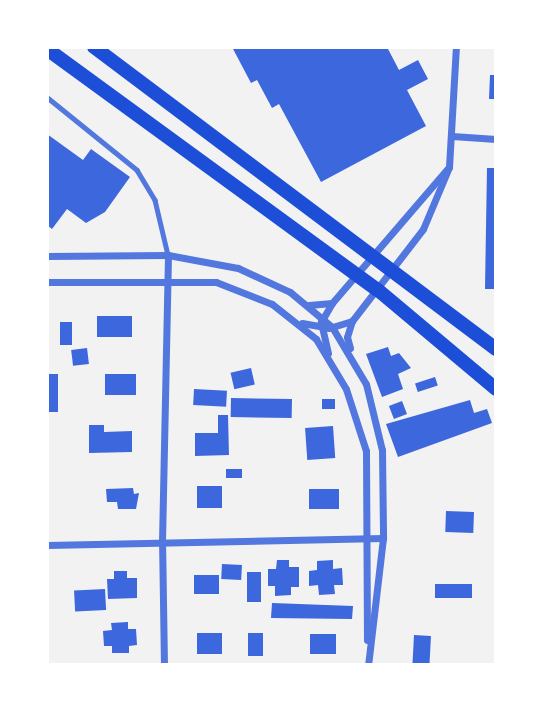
<!DOCTYPE html>
<style>
body{margin:0}
#map{position:relative;width:543px;height:712px;overflow:hidden;background:#f2f2f2;font-family:"PT Sans",sans-serif}
div>[style]{position:absolute}
.building>*{inset:0;background:#3d67dc;transform-origin:0 0}
.service>*{height:4.5px;margin:-2.25px;padding:0 2.25px;transform-origin:2.25px;border-radius:2.25px;background:#5277de}
.minor>*{height:7px;margin:-3.5px;padding:0 3.5px;transform-origin:3.5px;border-radius:3.5px;background:#5277de}
.trunk>*{height:14px;margin:-7px;padding:0 7px;transform-origin:7px;border-radius:7px;background:#1d4ed8}
span{translate:-50% -50%;white-space:nowrap;text-align:center;line-height:1.15;-webkit-text-stroke:6px #fff;paint-order:stroke}
.frame{position:absolute;inset:0;border:49px solid #fff;pointer-events:none}
</style>
<div id="map">
<div class="building">
<div style="clip-path:polygon(232px 47px,387px 47px,399px 70px,418px 60px,428px 79px,407px 90px,426px 126px,321px 182px,279px 104px,272px 108px,257px 80px,251px 83px)"></div>
<div style="clip-path:polygon(490px 75px,496px 75px,496px 99px,489px 99px)"></div>
<div style="clip-path:polygon(47px 134px,83px 160px,91px 149px,130px 177px,105px 212px,86px 223px,67px 209px,52px 229px,47px 225px)"></div>
<div style="clip-path:polygon(487px 168px,496px 168px,496px 289px,485px 289px)"></div>
<div style="left:97px;top:316px;width:35px;height:21px"></div>
<div style="left:60px;top:322px;width:12px;height:23px"></div>
<div style="clip-path:polygon(388px 347px,391px 356px,399px 353px,411px 368px,398px 374px,403px 389px,382px 397px,366px 354px)"></div>
<div style="left:87px;top:348px;width:16px;height:16px;rotate:83deg"></div>
<div style="left:251px;top:368px;width:17px;height:21px;rotate:77deg"></div>
<div style="left:47px;top:374px;width:11px;height:38px"></div>
<div style="left:105px;top:374px;width:31px;height:21px"></div>
<div style="left:435px;top:377px;width:9px;height:21px;rotate:72deg"></div>
<div style="left:194px;top:389px;width:33px;height:16px;rotate:3deg"></div>
<div style="left:231px;top:398px;width:61px;height:19px;rotate:1deg"></div>
<div style="left:335px;top:399px;width:10px;height:13px;rotate:90deg"></div>
<div style="clip-path:polygon(470px 400px,474px 413px,487px 409px,492px 423px,398px 457px,386px 424px)"></div>
<div style="left:402px;top:401px;width:14px;height:14px;rotate:69deg"></div>
<div style="clip-path:polygon(218px 415px,228px 415px,229px 455px,195px 456px,195px 433px,218px 433px)"></div>
<div style="clip-path:polygon(89px 425px,104px 425px,104px 432px,132px 431px,132px 452px,89px 453px)"></div>
<div style="left:333px;top:426px;width:32px;height:28px;rotate:86deg"></div>
<div style="left:226px;top:469px;width:16px;height:9px"></div>
<div style="left:222px;top:486px;width:22px;height:25px;rotate:90deg"></div>
<div style="clip-path:polygon(133px 488px,134px 494px,139px 493px,136px 509px,118px 509px,117px 502px,107px 502px,106px 489px)"></div>
<div style="left:309px;top:489px;width:30px;height:20px"></div>
<div style="left:446px;top:511px;width:28px;height:21px;rotate:2deg"></div>
<div style="clip-path:polygon(277px 560px,289px 560px,289px 567px,299px 567px,299px 587px,291px 587px,291px 595px,275px 596px,275px 586px,268px 586px,268px 569px,276px 569px)"></div>
<div style="clip-path:polygon(333px 560px,333px 569px,342px 568px,343px 585px,334px 585px,335px 594px,319px 595px,318px 585px,309px 586px,309px 571px,317px 570px,317px 561px)"></div>
<div style="left:222px;top:564px;width:20px;height:15px;rotate:3deg"></div>
<div style="clip-path:polygon(114px 571px,127px 571px,127px 578px,137px 578px,137px 598px,108px 599px,107px 579px,114px 579px)"></div>
<div style="left:247px;top:572px;width:14px;height:30px"></div>
<div style="left:194px;top:575px;width:25px;height:19px"></div>
<div style="left:472px;top:584px;width:14px;height:37px;rotate:90deg"></div>
<div style="left:105px;top:589px;width:21px;height:31px;rotate:87deg"></div>
<div style="clip-path:polygon(272px 603px,353px 606px,352px 619px,271px 618px)"></div>
<div style="clip-path:polygon(128px 622px,128px 629px,136px 629px,137px 645px,129px 646px,129px 653px,112px 653px,112px 646px,104px 646px,103px 631px,112px 630px,111px 623px)"></div>
<div style="left:197px;top:633px;width:25px;height:21px"></div>
<div style="left:248px;top:633px;width:15px;height:23px"></div>
<div style="left:310px;top:634px;width:26px;height:20px"></div>
<div style="left:414px;top:635px;width:17px;height:30px;rotate:3deg"></div>
</div>
<div class="service">
<div style="left:47px;top:97px;width:116px;rotate:39deg"></div>
<div style="left:137px;top:170px;width:35px;rotate:59deg"></div>
<div style="left:155px;top:200px;width:57px;rotate:76.7deg"></div>
</div>
<div class="minor">
<div style="left:452px;top:136px;width:44px;rotate:3.9deg"></div>
<div style="left:47px;top:256px;width:121px;rotate:-0.5deg"></div>
<div style="left:168px;top:255px;width:71px;rotate:10.5deg"></div>
<div style="left:238px;top:268px;width:57px;rotate:24.8deg"></div>
<div style="left:290px;top:292px;width:55px;rotate:39.8deg"></div>
<div style="left:332px;top:327px;width:66px;rotate:59.2deg"></div>
<div style="left:366px;top:384px;width:68px;rotate:76.4deg"></div>
<div style="left:382px;top:450px;width:88px;rotate:89.3deg"></div>
<div style="left:383px;top:538px;width:128px;rotate:96.7deg"></div>
<div style="left:47px;top:282px;width:169px"></div>
<div style="left:216px;top:282px;width:60px;rotate:21.4deg"></div>
<div style="left:272px;top:304px;width:56px;rotate:38.5deg"></div>
<div style="left:316px;top:339px;width:58px;rotate:59deg"></div>
<div style="left:346px;top:389px;width:65px;rotate:72.1deg"></div>
<div style="left:366px;top:451px;width:189px;rotate:89.7deg"></div>
<div style="left:309px;top:305px;width:23px;rotate:-5deg"></div>
<div style="left:332px;top:303px;width:178px;rotate:-49.3deg"></div>
<div style="left:302px;top:323px;width:27px;rotate:10deg"></div>
<div style="left:329px;top:328px;width:24px;rotate:-17deg"></div>
<div style="left:352px;top:321px;width:116px;rotate:-52.3deg"></div>
<div style="left:423px;top:229px;width:67px;rotate:-67.2deg"></div>
<div style="left:449px;top:167px;width:120px;rotate:-86.7deg"></div>
<div style="left:350px;top:348px;width:11px;rotate:-105deg"></div>
<div style="left:347px;top:337px;width:17px;rotate:-73deg"></div>
<div style="left:328px;top:353px;width:32px;rotate:-103deg"></div>
<div style="left:321px;top:322px;width:22px;rotate:-60deg"></div>
<div style="left:47px;top:545px;width:336px;rotate:-1.2deg"></div>
<div style="left:164px;top:665px;width:123px;rotate:-90.9deg"></div>
<div style="left:162px;top:542px;width:287px;rotate:-88.8deg"></div>
</div>
<div class="trunk">
<div style="left:94px;top:47px;width:503px;rotate:36.92deg"></div>
<div style="left:47px;top:49px;width:409px;rotate:36.1deg"></div>
<div style="left:378px;top:290px;width:154px;rotate:40deg"></div>
</div>
<div class="frame"></div>
</div>
